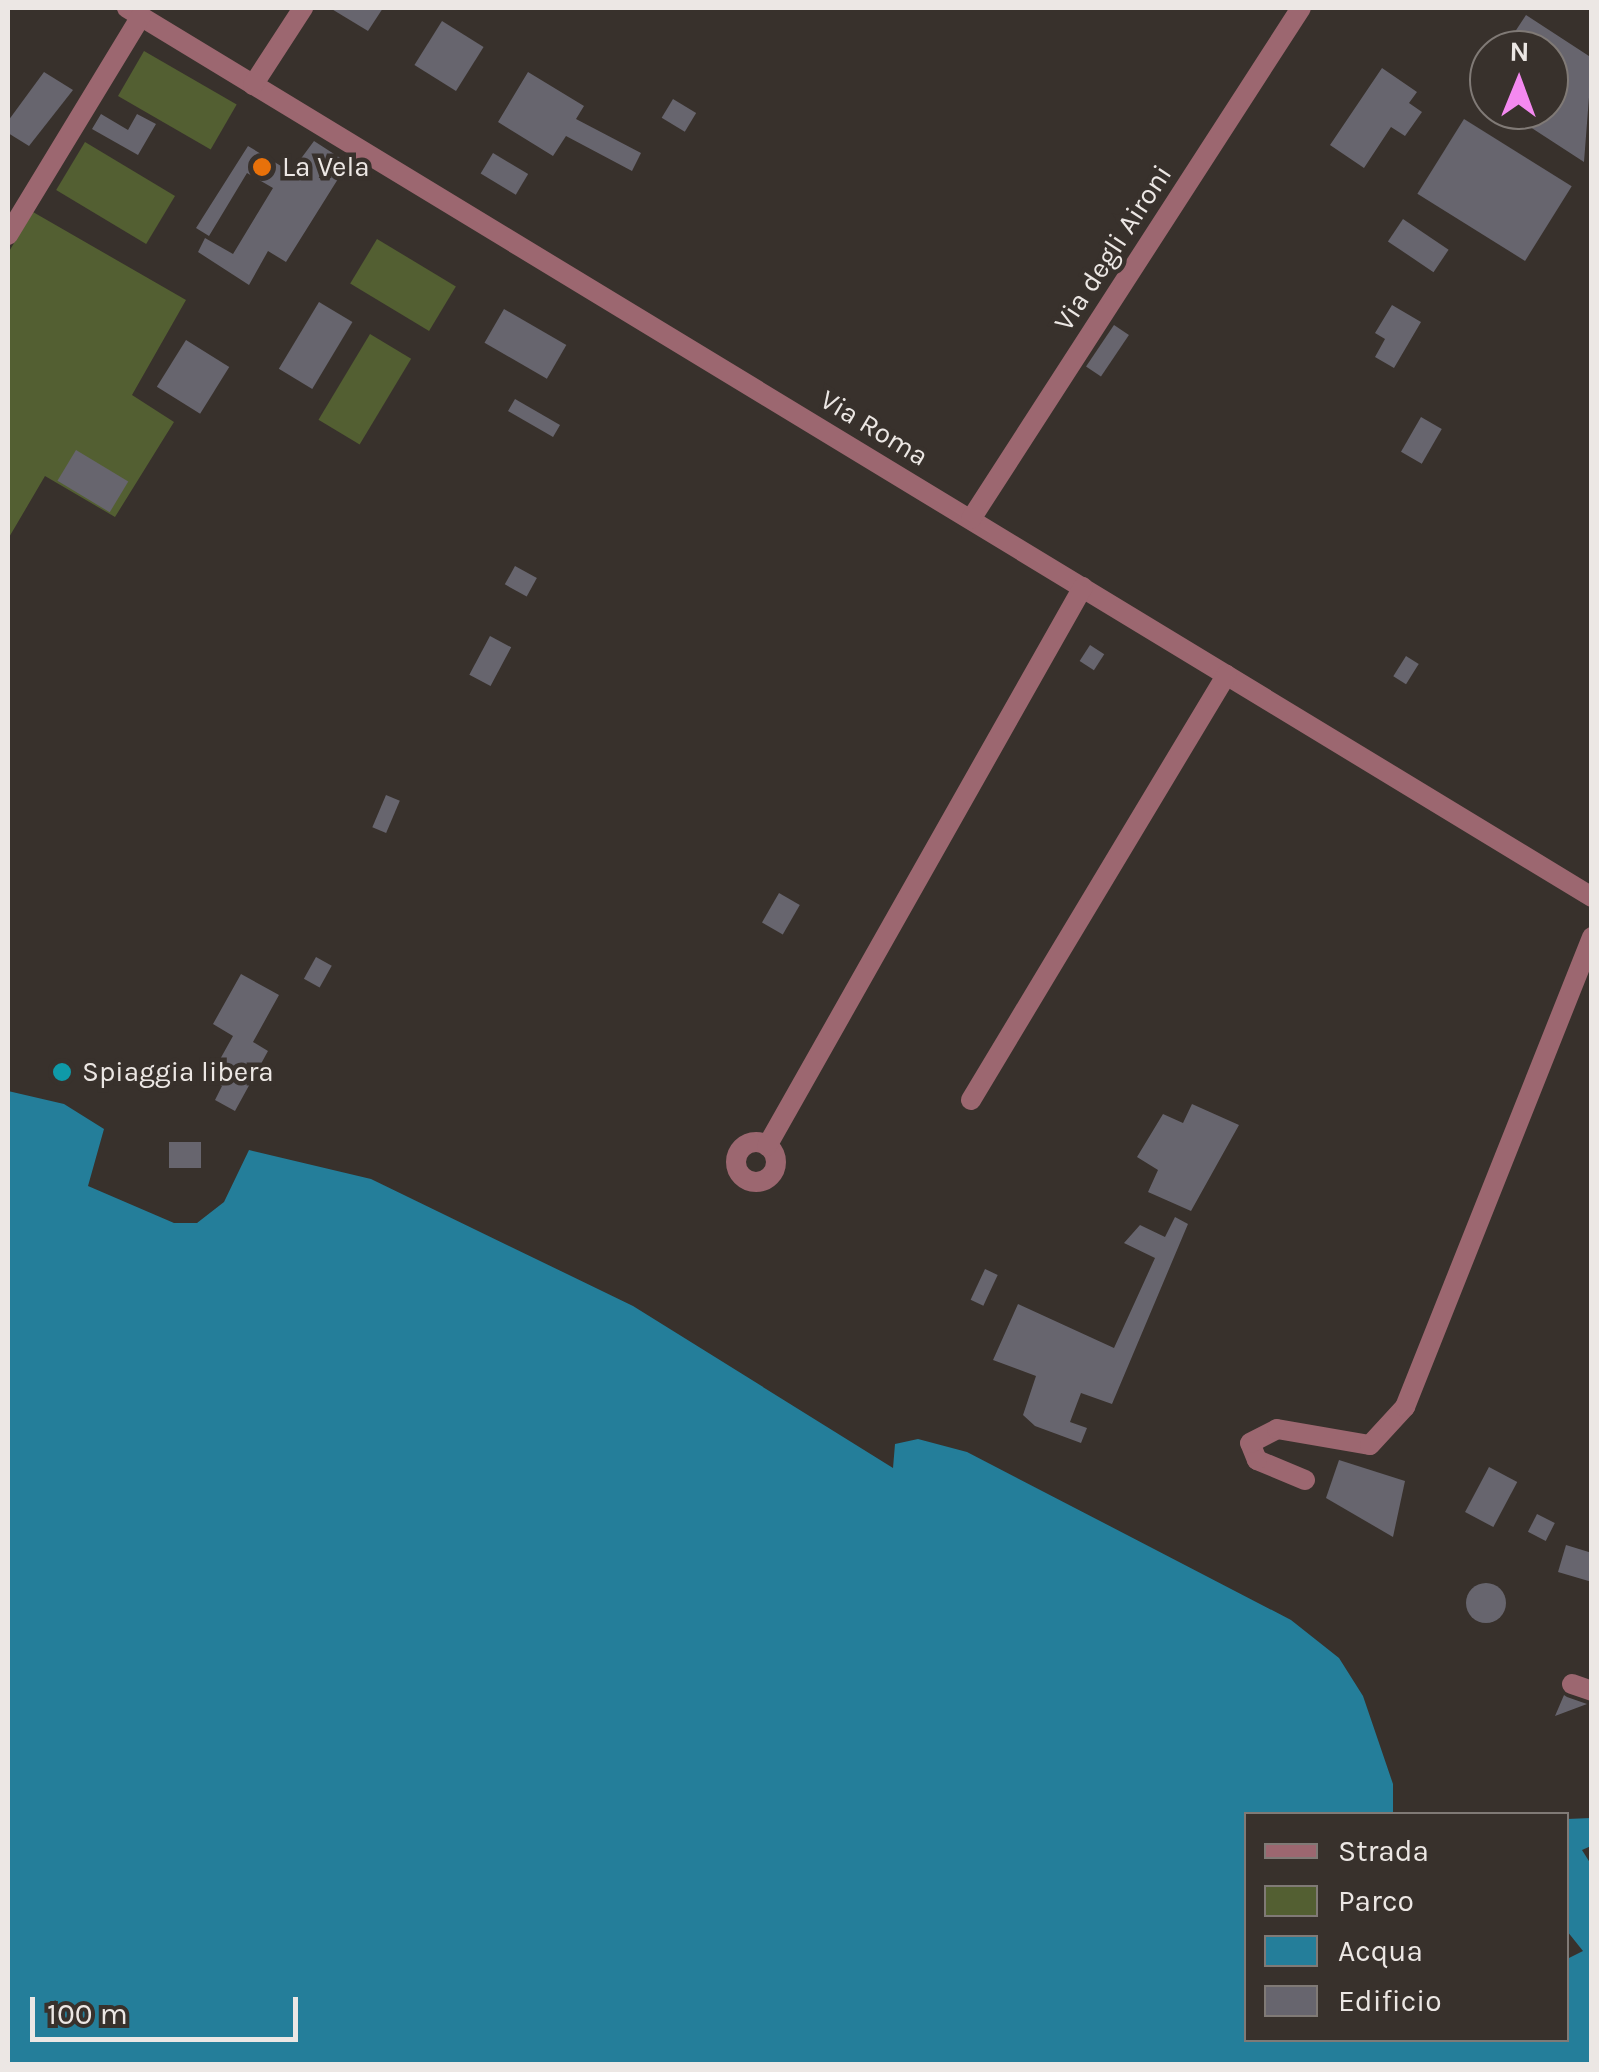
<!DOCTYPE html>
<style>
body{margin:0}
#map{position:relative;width:1599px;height:2072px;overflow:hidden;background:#38312c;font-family:Karla,sans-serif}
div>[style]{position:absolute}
.green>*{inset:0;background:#535f32;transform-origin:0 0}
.water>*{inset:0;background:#247e9a}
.building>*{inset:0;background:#67656e;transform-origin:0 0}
.round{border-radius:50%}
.minor>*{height:20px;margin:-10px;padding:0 10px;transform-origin:10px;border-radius:10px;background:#9c6770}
.minor>.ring{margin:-10px;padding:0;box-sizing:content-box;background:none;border:20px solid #9c6770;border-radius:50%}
.dots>*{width:28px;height:28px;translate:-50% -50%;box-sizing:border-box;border:5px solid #38312c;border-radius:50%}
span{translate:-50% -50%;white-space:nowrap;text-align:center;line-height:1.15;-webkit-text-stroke:9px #38312c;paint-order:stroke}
.poi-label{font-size:28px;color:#ece7e4}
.left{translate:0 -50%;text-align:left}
.street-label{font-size:28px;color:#ece7e4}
.frame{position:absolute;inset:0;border:10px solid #ece7e4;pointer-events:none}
.legend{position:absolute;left:1244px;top:1812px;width:325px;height:230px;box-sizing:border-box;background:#38312c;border:2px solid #807a76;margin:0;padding:12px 18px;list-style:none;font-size:30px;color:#ece7e4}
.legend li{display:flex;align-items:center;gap:20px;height:50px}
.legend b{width:50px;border:2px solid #807a76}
.north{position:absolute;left:1469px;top:30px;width:100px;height:100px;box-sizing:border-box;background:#38312c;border:2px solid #807a76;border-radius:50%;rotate:1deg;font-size:28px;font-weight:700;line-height:40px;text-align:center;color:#ece7e4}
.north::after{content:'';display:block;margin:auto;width:35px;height:45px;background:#f489f0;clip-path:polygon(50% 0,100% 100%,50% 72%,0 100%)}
.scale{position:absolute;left:30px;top:1997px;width:268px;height:45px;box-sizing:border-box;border:5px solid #ece7e4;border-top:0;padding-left:12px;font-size:30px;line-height:35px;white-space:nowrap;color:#ece7e4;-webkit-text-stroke:8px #38312c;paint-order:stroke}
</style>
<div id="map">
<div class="green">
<div style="left:144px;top:51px;width:107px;height:52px;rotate:30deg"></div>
<div style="left:85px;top:142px;width:105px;height:56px;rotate:31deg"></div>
<div style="clip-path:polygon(33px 212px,186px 300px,132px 395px,174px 422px,115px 517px,45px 476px,8px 539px,8px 253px)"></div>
<div style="left:377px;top:239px;width:92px;height:52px;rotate:31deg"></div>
<div style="left:370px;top:334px;width:48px;height:100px;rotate:31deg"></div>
</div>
<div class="water">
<div style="clip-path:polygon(8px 1091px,64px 1104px,104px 1129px,88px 1186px,174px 1223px,197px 1223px,224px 1202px,249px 1150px,371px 1179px,633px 1306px,893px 1468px,895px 1444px,918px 1439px,967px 1452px,1291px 1620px,1339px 1658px,1363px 1696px,1393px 1784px,1393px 1814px,1246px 1814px,1246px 2040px,1566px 2040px,1567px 1959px,1583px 1951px,1567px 1931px,1567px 1819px,1591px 1818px,1591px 1846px,1582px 1850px,1592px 1866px,1591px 2064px,8px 2064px)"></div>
</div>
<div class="building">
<div style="clip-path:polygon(330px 8px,383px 8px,368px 31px)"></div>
<div style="clip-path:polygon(1526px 15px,1592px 58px,1584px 162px,1504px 110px,1549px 110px,1549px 50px,1503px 50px)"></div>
<div style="left:442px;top:21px;width:49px;height:52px;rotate:32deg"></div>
<div style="clip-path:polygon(1382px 68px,1417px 92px,1409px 103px,1422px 112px,1405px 136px,1391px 127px,1364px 168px,1330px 145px)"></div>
<div style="clip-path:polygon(44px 72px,73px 90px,29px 146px,8px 133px,8px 121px)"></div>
<div style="clip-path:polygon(528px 72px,584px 106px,576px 119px,641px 153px,632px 171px,566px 136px,553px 156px,498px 122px)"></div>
<div style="left:673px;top:99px;width:27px;height:22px;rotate:31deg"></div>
<div style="clip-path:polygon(101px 114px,128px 130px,137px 114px,156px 124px,138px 155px,92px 129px)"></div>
<div style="left:1464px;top:119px;width:127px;height:88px;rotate:32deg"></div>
<div style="clip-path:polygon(314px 141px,348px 163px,286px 262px,268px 251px,249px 285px,198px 252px,205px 238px,233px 254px,273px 188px,247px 173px,209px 236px,196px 228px,248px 146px,291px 172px)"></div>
<div style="left:493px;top:153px;width:41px;height:24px;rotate:31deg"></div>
<div style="left:1403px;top:219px;width:55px;height:27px;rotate:34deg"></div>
<div style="left:319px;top:302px;width:39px;height:78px;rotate:31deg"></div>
<div style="clip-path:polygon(1392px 305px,1421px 322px,1394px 368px,1375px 357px,1385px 339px,1375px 333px)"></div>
<div style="left:504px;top:309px;width:72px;height:39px;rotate:30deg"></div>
<div style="left:1114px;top:325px;width:18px;height:50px;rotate:34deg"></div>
<div style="left:186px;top:340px;width:51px;height:55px;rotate:32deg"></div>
<div style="left:515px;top:399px;width:52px;height:14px;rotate:30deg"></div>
<div style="left:1421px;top:417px;width:24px;height:40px;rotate:30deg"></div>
<div style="left:76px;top:450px;width:61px;height:36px;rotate:31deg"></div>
<div style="left:515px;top:566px;width:25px;height:21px;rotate:29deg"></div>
<div style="left:490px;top:636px;width:24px;height:44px;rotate:28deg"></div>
<div style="left:1090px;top:645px;width:17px;height:19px;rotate:33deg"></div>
<div style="left:1406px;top:656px;width:15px;height:24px;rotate:32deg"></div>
<div style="left:386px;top:795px;width:15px;height:35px;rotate:23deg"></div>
<div style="left:779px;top:893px;width:24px;height:34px;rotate:30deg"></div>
<div style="left:316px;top:957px;width:18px;height:25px;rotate:29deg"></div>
<div style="clip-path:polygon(241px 974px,279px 995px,253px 1042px,268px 1051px,235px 1111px,215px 1100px,222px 1086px,209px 1079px,233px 1036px,213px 1024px)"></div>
<div style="clip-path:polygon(1192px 1104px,1239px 1125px,1191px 1211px,1148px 1192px,1158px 1170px,1137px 1157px,1163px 1114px,1183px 1123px)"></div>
<div style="left:169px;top:1142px;width:32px;height:26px"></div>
<div style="clip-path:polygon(1175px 1217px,1188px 1224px,1112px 1404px,1081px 1393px,1070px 1422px,1087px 1428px,1081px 1443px,1035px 1426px,1023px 1415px,1036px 1376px,993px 1360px,1018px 1304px,1114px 1348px,1155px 1258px,1124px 1243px,1140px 1225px,1165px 1237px)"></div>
<div style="left:985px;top:1269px;width:14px;height:34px;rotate:25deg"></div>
<div style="clip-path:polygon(1339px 1460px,1405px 1481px,1393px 1537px,1326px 1498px)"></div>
<div style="left:1489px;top:1467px;width:32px;height:51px;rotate:28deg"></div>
<div style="left:1537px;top:1514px;width:20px;height:20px;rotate:27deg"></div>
<div style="clip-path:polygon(1566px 1545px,1592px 1553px,1592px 1582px,1558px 1572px)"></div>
<div class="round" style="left:1466px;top:1583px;width:40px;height:40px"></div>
<div style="clip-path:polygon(1564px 1695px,1567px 1697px,1587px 1704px,1555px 1716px)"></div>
</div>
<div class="minor">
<div style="left:127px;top:8px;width:1714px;rotate:31.25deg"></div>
<div style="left:253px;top:85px;width:92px;rotate:-57deg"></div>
<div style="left:8px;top:235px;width:256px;rotate:-58.7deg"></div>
<div style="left:971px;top:519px;width:608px;rotate:-57.15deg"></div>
<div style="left:971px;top:1100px;width:496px;rotate:-59deg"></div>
<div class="ring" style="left:736px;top:1142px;width:20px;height:20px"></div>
<div style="left:767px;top:1146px;width:642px;rotate:-60.52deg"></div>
<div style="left:1305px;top:1480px;width:52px;rotate:-157.4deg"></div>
<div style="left:1257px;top:1460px;width:18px;rotate:-112deg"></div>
<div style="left:1250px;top:1443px;width:30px;rotate:-27deg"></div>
<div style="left:1277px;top:1429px;width:94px;rotate:9.8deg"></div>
<div style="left:1370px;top:1445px;width:52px;rotate:-47.4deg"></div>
<div style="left:1405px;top:1407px;width:506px;rotate:-68.3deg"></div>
<div style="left:1572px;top:1684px;width:21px;rotate:19deg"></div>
</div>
<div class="dots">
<div style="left:262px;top:167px;background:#e8710a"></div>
<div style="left:62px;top:1072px;background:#0f9aa8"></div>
</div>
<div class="poi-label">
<span class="left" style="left:282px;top:167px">La Vela</span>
<span class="left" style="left:82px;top:1072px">Spiaggia libera</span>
</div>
<div class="street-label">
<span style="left:1113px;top:248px;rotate:-57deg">Via degli Aironi</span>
<span style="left:874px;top:428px;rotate:31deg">Via Roma</span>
</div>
<div class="frame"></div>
<ul class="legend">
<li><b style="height:12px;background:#9c6770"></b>Strada</li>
<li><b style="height:28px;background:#535f32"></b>Parco</li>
<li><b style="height:28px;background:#247e9a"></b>Acqua</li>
<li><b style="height:28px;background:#67656e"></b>Edificio</li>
</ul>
<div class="north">N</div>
<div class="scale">100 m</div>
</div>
